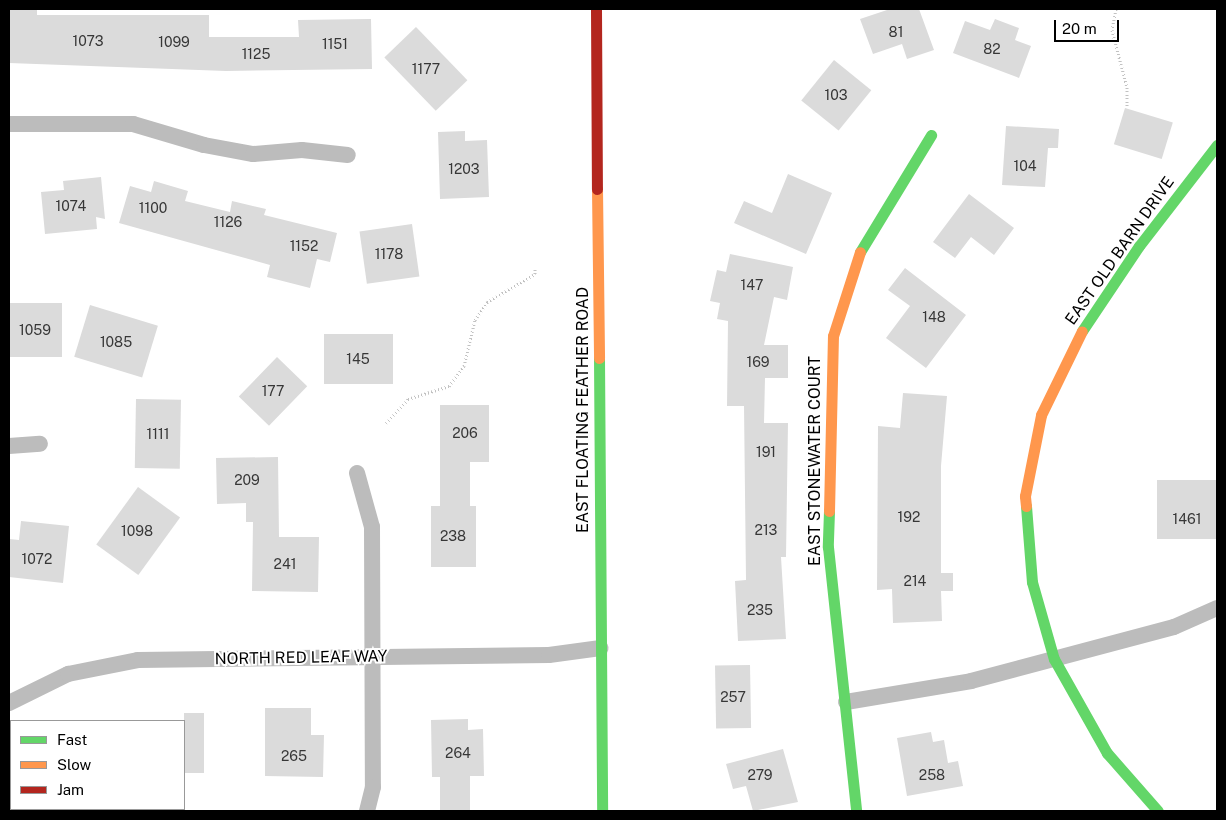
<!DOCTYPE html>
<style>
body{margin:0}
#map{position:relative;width:1226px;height:820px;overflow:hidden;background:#fff;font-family:"Public Sans",sans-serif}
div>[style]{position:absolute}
.building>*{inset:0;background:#dbdbdb;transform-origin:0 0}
.path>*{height:3px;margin-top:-1.5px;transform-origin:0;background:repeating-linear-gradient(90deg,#c2c2c2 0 1px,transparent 0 3.5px)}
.street>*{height:16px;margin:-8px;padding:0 8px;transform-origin:8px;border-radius:8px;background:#bcbcbc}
.fast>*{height:11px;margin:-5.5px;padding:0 5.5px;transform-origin:5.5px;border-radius:5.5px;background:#63d668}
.slow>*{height:11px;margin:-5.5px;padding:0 5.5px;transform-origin:5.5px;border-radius:5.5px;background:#ff974d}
.jam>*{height:11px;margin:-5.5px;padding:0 5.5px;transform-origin:5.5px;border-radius:5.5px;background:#b3261e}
span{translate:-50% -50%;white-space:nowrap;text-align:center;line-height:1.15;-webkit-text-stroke:4px #fff;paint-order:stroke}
.number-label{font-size:14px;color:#373737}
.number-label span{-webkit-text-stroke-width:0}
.street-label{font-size:16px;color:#000}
.frame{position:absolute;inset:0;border:10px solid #000;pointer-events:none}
.legend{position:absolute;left:10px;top:720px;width:175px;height:90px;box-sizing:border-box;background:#fff;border:1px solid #999;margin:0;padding:6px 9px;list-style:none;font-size:15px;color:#000}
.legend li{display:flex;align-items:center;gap:10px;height:25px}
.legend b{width:25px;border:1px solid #999}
.scale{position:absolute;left:1054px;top:20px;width:65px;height:22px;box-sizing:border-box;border:2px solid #000;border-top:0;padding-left:6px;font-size:15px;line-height:18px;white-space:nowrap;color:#000;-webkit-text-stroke:4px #fff;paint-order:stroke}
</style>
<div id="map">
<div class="building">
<div style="clip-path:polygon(9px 9px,37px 9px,37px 15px,209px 15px,209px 37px,299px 37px,298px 20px,371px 19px,372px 69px,226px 71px,9px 63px)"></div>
<div style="clip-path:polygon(890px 9px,919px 9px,934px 50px,907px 59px,902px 44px,873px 54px,860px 19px)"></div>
<div style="clip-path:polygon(995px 19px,1019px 28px,1015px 40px,1031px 46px,1019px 78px,953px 53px,965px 21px,990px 30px)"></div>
<div style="left:416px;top:27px;width:74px;height:44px;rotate:46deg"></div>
<div style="left:834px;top:60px;width:48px;height:52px;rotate:39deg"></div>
<div style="left:1125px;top:108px;width:50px;height:38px;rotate:17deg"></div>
<div style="clip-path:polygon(1006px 126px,1059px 129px,1058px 148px,1048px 148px,1045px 187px,1002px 185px)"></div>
<div style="clip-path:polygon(465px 131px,465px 141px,487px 140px,489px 197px,440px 199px,438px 132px)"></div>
<div style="clip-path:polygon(788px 174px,832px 193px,806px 254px,734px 223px,744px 201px,772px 213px)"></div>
<div style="clip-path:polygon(101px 177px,105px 219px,96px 217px,97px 229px,45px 234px,41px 192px,64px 190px,63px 181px)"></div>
<div style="clip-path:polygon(154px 181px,188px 191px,185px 201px,230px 212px,232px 201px,266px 209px,264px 215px,337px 233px,330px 262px,317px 259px,310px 288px,267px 277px,270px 265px,119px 223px,130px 186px,151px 192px)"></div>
<div style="clip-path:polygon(969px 194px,1014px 228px,994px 255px,971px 237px,955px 258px,933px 242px)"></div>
<div style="left:412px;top:224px;width:53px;height:53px;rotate:82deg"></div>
<div style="clip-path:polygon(730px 254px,793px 267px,787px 300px,774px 297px,764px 345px,788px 345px,788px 378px,765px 378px,764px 423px,788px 423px,786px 557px,781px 557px,786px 639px,738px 641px,735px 581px,746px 580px,744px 406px,727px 406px,728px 321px,717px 319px,720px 303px,710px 301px,717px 270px,726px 272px)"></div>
<div style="clip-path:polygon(905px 268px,966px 315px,926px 368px,886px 338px,910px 306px,888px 290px)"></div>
<div style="left:9px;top:303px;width:53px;height:54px"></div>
<div style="left:90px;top:305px;width:71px;height:54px;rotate:17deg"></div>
<div style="left:324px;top:334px;width:69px;height:50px"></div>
<div style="left:277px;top:357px;width:42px;height:55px;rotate:44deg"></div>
<div style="clip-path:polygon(903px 393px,947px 396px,941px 466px,941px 573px,953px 573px,953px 591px,941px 591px,942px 621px,893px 623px,892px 589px,877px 590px,878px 426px,900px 428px)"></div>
<div style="left:136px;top:399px;width:45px;height:69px;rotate:1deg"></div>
<div style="clip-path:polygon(440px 405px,489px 405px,489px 462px,470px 462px,470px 506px,476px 506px,476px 567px,431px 567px,431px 506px,440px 506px)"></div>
<div style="clip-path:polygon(278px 457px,279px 537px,319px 537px,318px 592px,252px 591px,253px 522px,246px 522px,246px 503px,217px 504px,216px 458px)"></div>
<div style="left:1157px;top:480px;width:60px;height:59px"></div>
<div style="left:138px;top:487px;width:52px;height:71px;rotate:36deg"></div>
<div style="clip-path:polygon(21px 521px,69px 526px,63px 583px,9px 577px,9px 539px,19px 540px)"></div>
<div style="left:750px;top:665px;width:63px;height:35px;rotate:89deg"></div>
<div style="clip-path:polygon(265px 708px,311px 708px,311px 735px,324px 735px,323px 777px,265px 776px)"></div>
<div style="left:184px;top:713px;width:20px;height:60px"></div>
<div style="clip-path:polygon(468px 719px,468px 730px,483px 729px,484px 776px,470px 776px,470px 811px,440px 811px,440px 777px,432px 777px,431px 720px)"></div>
<div style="clip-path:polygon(931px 732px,933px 742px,944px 740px,948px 763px,958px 761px,963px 786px,907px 796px,897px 738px)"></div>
<div style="clip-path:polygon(783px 749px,798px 802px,753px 811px,746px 786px,733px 789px,726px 764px)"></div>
</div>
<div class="path">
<div style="left:1116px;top:9px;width:21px;rotate:101deg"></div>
<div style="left:1112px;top:30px;width:59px;rotate:75.3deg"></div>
<div style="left:1127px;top:87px;width:19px;rotate:90deg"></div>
<div style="left:386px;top:423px;width:33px;rotate:-47deg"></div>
<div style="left:408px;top:399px;width:43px;rotate:-17.6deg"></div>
<div style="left:449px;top:386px;width:25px;rotate:-53deg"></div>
<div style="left:464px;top:366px;width:47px;rotate:-76.6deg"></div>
<div style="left:475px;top:320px;width:22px;rotate:-56deg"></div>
<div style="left:487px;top:302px;width:56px;rotate:-30.3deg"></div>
<div style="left:535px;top:274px;width:5px;rotate:-90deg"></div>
</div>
<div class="street">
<div style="left:9px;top:124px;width:124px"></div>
<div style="left:133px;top:124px;width:74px;rotate:16.5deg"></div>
<div style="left:204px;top:145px;width:50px;rotate:10.4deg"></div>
<div style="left:253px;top:154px;width:49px;rotate:-4.7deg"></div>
<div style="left:302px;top:150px;width:46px;rotate:6.2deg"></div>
<div style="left:9px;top:446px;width:31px;rotate:-4deg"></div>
<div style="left:357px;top:473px;width:56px;rotate:74.5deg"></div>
<div style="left:372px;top:527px;width:260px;rotate:89.8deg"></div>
<div style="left:373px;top:787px;width:25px;rotate:104deg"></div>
<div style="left:846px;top:702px;width:127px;rotate:-9.5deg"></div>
<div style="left:971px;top:681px;width:210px;rotate:-14.9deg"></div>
<div style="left:1174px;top:627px;width:47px;rotate:-23.8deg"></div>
<div style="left:9px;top:703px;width:66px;rotate:-26.2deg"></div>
<div style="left:68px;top:674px;width:71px;rotate:-11.3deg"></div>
<div style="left:138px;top:660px;width:411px;rotate:-0.7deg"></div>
<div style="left:549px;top:655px;width:52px;rotate:-7.7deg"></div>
</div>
<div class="fast">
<div style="left:860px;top:252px;width:137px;rotate:-58.7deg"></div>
<div style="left:1082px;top:331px;width:102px;rotate:-56.2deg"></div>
<div style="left:1139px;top:246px;width:128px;rotate:-52.3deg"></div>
<div style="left:599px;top:358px;width:453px;rotate:89.6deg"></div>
<div style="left:1026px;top:506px;width:76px;rotate:85.5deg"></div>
<div style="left:1032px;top:582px;width:80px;rotate:74.1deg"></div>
<div style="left:1054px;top:659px;width:108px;rotate:60.6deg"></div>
<div style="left:1107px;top:753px;width:77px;rotate:48.7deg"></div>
<div style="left:829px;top:511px;width:36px;rotate:92deg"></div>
<div style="left:828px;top:547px;width:265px;rotate:83.9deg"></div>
</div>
<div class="slow">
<div style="left:597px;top:189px;width:169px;rotate:89.3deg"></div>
<div style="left:1026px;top:506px;width:10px;rotate:-96deg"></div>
<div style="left:1025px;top:496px;width:83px;rotate:-78.8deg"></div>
<div style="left:1041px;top:415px;width:93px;rotate:-64deg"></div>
<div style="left:829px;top:511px;width:175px;rotate:-88.7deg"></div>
<div style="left:833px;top:336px;width:88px;rotate:-72.2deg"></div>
</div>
<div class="jam">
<div style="left:596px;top:9px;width:180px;rotate:89.7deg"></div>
</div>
<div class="number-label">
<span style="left:896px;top:32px">81</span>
<span style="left:88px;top:41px">1073</span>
<span style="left:174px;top:42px">1099</span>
<span style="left:335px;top:44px">1151</span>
<span style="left:992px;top:49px">82</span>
<span style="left:256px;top:54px">1125</span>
<span style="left:426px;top:69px">1177</span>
<span style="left:836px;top:95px">103</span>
<span style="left:1025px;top:166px">104</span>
<span style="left:464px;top:169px">1203</span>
<span style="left:71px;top:206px">1074</span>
<span style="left:153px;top:208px">1100</span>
<span style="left:228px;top:222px">1126</span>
<span style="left:304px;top:246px">1152</span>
<span style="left:389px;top:254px">1178</span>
<span style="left:752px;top:285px">147</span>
<span style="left:934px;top:317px">148</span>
<span style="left:35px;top:330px">1059</span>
<span style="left:116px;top:342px">1085</span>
<span style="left:358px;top:359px">145</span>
<span style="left:758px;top:362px">169</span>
<span style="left:273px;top:391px">177</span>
<span style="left:465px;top:433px">206</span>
<span style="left:158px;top:434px">1111</span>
<span style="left:766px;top:452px">191</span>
<span style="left:247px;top:480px">209</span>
<span style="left:909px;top:517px">192</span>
<span style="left:1187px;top:519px">1461</span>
<span style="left:766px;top:530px">213</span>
<span style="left:137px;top:531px">1098</span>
<span style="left:453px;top:536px">238</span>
<span style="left:37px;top:559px">1072</span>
<span style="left:285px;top:564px">241</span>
<span style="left:915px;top:581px">214</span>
<span style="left:760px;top:610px">235</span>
<span style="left:733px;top:697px">257</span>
<span style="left:458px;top:753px">264</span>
<span style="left:294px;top:756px">265</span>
<span style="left:760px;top:775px">279</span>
<span style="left:932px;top:775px">258</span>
</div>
<div class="street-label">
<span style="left:1120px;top:251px;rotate:-55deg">EAST OLD BARN DRIVE</span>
<span style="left:583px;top:410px;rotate:-90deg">EAST FLOATING FEATHER ROAD</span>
<span style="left:815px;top:461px;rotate:-90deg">EAST STONEWATER COURT</span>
<span style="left:301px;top:658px;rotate:-1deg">NORTH RED LEAF WAY</span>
</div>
<div class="frame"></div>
<ul class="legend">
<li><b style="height:6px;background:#63d668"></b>Fast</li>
<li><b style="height:6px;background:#ff974d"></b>Slow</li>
<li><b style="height:6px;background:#b3261e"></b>Jam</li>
</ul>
<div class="scale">20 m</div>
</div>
